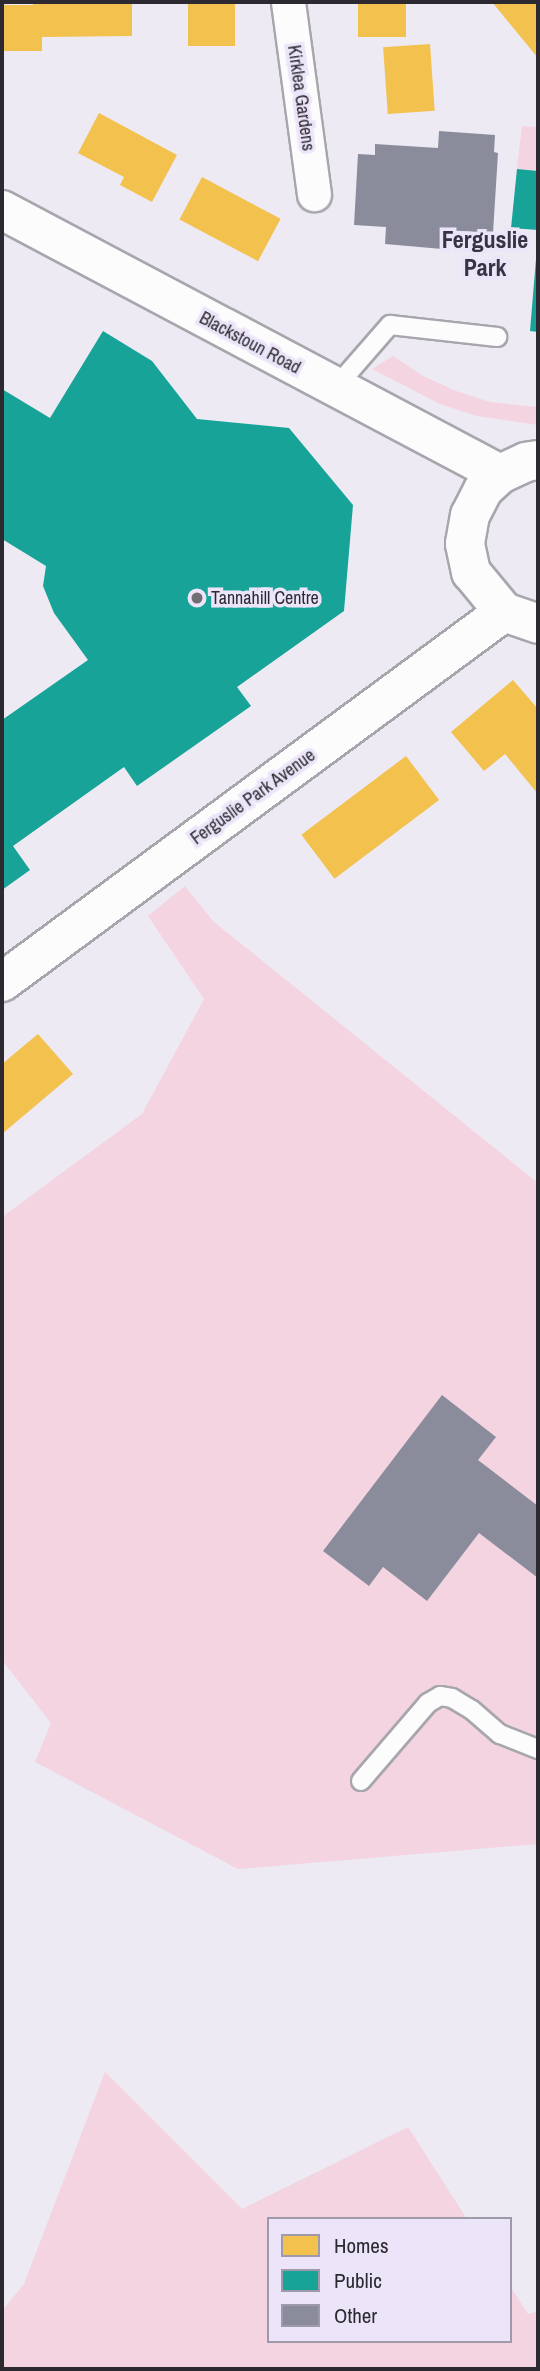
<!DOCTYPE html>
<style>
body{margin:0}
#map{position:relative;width:540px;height:2371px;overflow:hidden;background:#edeaf4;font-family:"Archivo Narrow",sans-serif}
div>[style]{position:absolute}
.green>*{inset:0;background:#f4d4e1}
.homes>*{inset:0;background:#f2c14e;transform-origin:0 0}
.public>*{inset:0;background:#17a398}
.building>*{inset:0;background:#8b8c9b}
.roads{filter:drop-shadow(2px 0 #a8a6ad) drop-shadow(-2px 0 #a8a6ad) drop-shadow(0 2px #a8a6ad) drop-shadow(0 -2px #a8a6ad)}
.lane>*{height:18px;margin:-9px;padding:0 9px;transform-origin:9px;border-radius:9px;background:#fcfcfd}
.street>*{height:33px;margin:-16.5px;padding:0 16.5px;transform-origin:16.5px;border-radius:16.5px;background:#fcfcfd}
.secondary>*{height:38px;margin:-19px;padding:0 19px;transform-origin:19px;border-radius:19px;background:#fcfcfd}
.dots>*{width:19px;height:19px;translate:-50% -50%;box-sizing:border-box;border:4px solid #ece5f9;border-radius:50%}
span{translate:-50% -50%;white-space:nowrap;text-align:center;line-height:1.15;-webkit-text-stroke:7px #ece5f9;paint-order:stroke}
.street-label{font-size:18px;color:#2c2930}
.poi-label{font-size:18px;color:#2c2930}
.left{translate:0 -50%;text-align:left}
.district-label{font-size:24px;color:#383342;font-weight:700}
.frame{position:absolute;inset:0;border:4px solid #2c2930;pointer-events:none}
.legend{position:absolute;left:267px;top:2217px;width:245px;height:126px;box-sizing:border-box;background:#ece5f9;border:2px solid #9f9aa9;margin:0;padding:9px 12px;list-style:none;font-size:21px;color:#2c2930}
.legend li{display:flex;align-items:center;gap:14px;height:35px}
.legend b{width:35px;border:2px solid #9f9aa9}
</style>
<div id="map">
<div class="green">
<div style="clip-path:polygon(522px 126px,538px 127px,538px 171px,517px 169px)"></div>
<div style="clip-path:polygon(393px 356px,423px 376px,456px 391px,490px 402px,538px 407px,538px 425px,477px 416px,440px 404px,372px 369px)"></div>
<div style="clip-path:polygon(185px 886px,213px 921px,538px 1183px,538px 1844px,238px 1869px,35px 1762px,51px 1723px,2px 1660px,2px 1217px,142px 1114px,204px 999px,148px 916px)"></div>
<div style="clip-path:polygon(105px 2072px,242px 2209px,408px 2127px,467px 2219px,269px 2219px,269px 2341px,510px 2341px,510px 2286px,528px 2314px,538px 2311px,538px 2369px,2px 2369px,2px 2311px,24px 2284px)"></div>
</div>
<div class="homes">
<div style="clip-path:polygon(33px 2px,132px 2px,132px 36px,42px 37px,42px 51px,2px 51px,2px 5px,33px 5px)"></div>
<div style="left:188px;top:2px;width:47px;height:44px"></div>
<div style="left:358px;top:2px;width:48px;height:35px"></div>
<div style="clip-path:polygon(492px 2px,538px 2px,538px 58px)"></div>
<div style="left:430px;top:44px;width:67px;height:47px;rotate:86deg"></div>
<div style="clip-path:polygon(99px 113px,177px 155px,152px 202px,120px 185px,124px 177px,78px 153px)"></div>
<div style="left:202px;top:177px;width:89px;height:48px;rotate:28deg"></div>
<div style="clip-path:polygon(513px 680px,538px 709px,538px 794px,505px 754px,484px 771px,451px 732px)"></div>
<div style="left:406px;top:756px;width:55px;height:131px;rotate:53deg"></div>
<div style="clip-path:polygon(38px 1034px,73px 1074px,2px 1134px,2px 1064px)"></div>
</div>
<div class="public">
<div style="clip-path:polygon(517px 169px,538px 171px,538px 230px,511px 228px)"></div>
<div style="clip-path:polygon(536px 259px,538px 260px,538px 332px,530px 331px)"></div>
<div style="clip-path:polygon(103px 331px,152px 361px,197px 419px,289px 428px,353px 505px,344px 611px,237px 687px,251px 706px,137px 786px,124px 767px,13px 846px,30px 870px,2px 890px,2px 720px,88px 660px,54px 613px,43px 586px,46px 566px,2px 539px,2px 389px,50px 418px)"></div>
</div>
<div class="building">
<div style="clip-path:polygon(439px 131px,495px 135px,494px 152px,498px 153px,493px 233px,444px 230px,442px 249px,385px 244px,386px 227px,354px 225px,358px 154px,375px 155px,375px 144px,438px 148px)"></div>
<div style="clip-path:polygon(442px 1395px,496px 1437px,478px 1460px,538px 1506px,538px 1578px,479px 1533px,427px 1601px,383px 1567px,369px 1586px,323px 1551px)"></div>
</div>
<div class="roads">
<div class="lane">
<div style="left:335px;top:388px;width:84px;rotate:-48.9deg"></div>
<div style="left:390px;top:325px;width:108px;rotate:6.4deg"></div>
<div style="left:361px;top:1781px;width:103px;rotate:-49.3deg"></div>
<div style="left:428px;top:1703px;width:14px;rotate:-30deg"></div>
<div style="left:440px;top:1696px;width:12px;rotate:9deg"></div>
<div style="left:452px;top:1698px;width:23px;rotate:31deg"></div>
<div style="left:472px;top:1710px;width:37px;rotate:41deg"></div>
<div style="left:500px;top:1734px;width:41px;rotate:21.5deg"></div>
</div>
<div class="street">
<div style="left:288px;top:2px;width:194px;rotate:82.3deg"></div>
</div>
<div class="secondary">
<div style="left:2px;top:210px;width:564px;rotate:27.93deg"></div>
<div style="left:538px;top:460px;width:12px;rotate:171deg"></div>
<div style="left:526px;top:462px;width:29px;rotate:155deg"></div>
<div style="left:500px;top:474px;width:23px;rotate:137deg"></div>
<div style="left:483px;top:490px;width:28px;rotate:117deg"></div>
<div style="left:470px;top:515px;width:29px;rotate:100deg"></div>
<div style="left:465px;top:544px;width:29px;rotate:78deg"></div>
<div style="left:471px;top:572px;width:52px;rotate:50.5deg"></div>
<div style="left:504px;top:612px;width:36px;rotate:19deg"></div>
<div style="left:2px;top:982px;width:624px;rotate:-36.39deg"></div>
</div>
</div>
<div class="dots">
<div style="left:197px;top:598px;background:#706d75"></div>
</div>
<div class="street-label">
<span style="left:301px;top:98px;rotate:82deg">Kirklea Gardens</span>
<span style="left:250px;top:343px;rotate:28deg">Blackstoun Road</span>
<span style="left:253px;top:797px;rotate:-36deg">Ferguslie Park Avenue</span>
</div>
<div class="poi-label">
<span class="left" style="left:211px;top:598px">Tannahill Centre</span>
</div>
<div class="district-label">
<span style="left:485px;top:254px">Ferguslie<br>Park</span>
</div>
<div class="frame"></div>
<ul class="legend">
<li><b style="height:19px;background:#f2c14e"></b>Homes</li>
<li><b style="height:19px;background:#17a398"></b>Public</li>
<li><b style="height:19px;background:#8b8c9b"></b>Other</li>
</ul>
</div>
